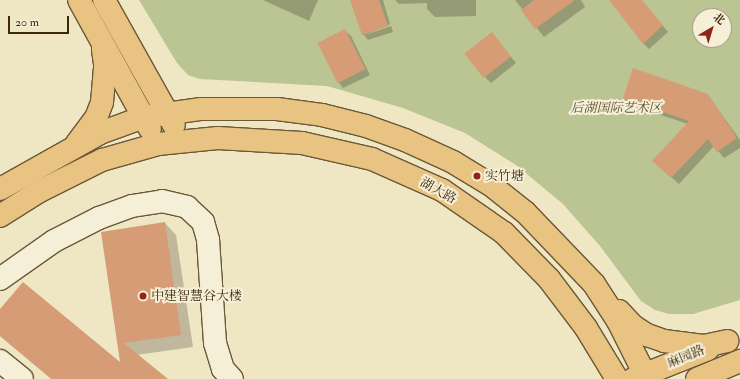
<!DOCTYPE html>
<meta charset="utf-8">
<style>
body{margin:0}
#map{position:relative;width:740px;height:379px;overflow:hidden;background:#efe6c3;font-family:"IM FELL Double Pica","Noto Serif SC",serif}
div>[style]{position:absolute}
.green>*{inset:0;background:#bbc493}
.shadow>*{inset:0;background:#0003}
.building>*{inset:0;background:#d69c75;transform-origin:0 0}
.roads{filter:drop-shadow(1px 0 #6b5838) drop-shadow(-1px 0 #6b5838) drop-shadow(0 1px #6b5838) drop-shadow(0 -1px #6b5838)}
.minor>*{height:22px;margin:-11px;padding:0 11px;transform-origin:11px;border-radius:11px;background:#f5efd8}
.major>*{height:22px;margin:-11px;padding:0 11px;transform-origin:11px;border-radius:11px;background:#e8c382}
.dots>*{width:11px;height:11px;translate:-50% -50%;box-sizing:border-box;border:2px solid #f5efd8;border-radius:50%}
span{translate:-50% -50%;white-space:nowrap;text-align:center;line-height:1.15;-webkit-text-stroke:4px #f5efd8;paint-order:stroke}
.park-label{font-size:13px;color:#5e4f2c;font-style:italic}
.poi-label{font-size:13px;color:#3f2809}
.left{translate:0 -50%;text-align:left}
.street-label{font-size:13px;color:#3f2809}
.north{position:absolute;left:692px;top:8px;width:40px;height:40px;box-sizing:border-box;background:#f5efd8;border:1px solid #ac9f85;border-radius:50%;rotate:38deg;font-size:11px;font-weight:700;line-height:16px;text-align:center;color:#3f2809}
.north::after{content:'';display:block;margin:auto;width:14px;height:18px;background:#8f2418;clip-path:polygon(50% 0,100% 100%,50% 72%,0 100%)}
.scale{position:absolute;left:8px;top:16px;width:61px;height:18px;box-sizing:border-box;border:2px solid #3f2809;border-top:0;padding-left:5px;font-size:12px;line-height:14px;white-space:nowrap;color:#3f2809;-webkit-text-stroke:3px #f5efd8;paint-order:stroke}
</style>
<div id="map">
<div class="green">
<div style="clip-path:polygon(evenodd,139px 0,740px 0,740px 300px,693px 314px,669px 314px,655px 310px,641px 301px,600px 246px,563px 204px,516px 165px,465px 133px,403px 108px,327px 86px,200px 79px,188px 75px,177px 63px,139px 0,700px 16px,724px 16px,724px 40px,700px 40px,700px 16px)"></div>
</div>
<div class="shadow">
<div style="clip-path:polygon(263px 0,318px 0,309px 21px)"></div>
<div style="clip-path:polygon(351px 0,383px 0,390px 24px,365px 35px,391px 26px,393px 32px,368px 40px,363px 34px)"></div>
<div style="clip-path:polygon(395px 0,476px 0,476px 16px,435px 17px,427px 9px,427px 3px,399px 4px)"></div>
<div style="clip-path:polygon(515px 0,581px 0,585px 7px,544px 37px)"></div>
<div style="clip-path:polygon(621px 0,641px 0,668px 32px,649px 49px,643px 43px)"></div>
<div style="clip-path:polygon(345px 31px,351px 36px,370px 75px,343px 88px,338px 82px)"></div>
<div style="clip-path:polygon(492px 34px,516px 63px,491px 83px,485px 77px)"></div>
<div style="clip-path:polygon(708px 95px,740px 140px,740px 148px,724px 158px,714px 146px,679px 184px,661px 168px,688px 124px,631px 105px,624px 98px)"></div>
<div style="clip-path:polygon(165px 223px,176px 235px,193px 347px,136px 355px,166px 379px,51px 379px,0 336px,0 311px,121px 364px,102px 233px)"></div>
</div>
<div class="building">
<div style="clip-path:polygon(350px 0,379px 0,388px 26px,362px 35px)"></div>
<div style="clip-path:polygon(534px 0,575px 0,535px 29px,521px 10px)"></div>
<div style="clip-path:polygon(609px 0,642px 0,663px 25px,643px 44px)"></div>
<div style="left:345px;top:29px;width:45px;height:31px;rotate:63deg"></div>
<div style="left:492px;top:32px;width:31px;height:35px;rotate:52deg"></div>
<div style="clip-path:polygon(633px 68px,708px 94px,737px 138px,717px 152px,708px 139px,671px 178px,652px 161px,689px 121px,623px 98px)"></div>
<div style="clip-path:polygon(165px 222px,181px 335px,124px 343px,168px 379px,52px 379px,0 336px,0 309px,23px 282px,120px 362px,101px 232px)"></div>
</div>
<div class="roads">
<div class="minor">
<div style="left:0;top:279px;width:66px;rotate:-35.1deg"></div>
<div style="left:54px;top:241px;width:51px;rotate:-27.1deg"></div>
<div style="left:99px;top:218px;width:35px;rotate:-20deg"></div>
<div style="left:132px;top:206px;width:30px;rotate:-9deg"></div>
<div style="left:162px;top:201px;width:26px;rotate:13deg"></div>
<div style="left:187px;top:207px;width:22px;rotate:43deg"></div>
<div style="left:203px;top:222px;width:19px;rotate:74deg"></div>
<div style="left:208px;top:240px;width:103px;rotate:86.1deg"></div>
<div style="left:215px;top:343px;width:27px;rotate:73deg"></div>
<div style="left:223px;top:369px;width:13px;rotate:48deg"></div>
<div style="left:0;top:361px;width:28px;rotate:39deg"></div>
</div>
<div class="major">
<div style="left:79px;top:0;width:147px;rotate:61.2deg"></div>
<div style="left:104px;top:0;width:143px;rotate:60.8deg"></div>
<div style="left:77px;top:143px;width:31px;rotate:-53deg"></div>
<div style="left:96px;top:118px;width:17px;rotate:-69deg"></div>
<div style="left:102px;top:102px;width:38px;rotate:-85deg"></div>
<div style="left:105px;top:64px;width:15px;rotate:-98deg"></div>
<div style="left:0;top:189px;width:115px;rotate:-29.2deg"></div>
<div style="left:100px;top:133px;width:47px;rotate:-20deg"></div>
<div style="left:144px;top:117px;width:58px;rotate:-8deg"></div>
<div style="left:201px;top:109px;width:76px"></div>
<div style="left:277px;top:109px;width:45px;rotate:7.6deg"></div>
<div style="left:322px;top:115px;width:45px;rotate:14deg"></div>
<div style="left:366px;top:126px;width:41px;rotate:19.7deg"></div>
<div style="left:405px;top:140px;width:53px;rotate:24.6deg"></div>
<div style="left:453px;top:162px;width:44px;rotate:31.2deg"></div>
<div style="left:491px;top:185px;width:43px;rotate:38.5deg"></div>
<div style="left:525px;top:212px;width:100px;rotate:46.2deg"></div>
<div style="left:594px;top:284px;width:44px;rotate:57deg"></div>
<div style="left:618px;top:321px;width:65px;rotate:63.4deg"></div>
<div style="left:0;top:216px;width:45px;rotate:-32.3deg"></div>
<div style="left:38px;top:192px;width:72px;rotate:-26.6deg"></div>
<div style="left:102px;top:160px;width:58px;rotate:-15.9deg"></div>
<div style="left:158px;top:144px;width:60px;rotate:-5.7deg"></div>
<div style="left:218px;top:138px;width:84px;rotate:3.4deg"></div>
<div style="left:302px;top:143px;width:72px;rotate:12.9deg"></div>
<div style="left:372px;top:159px;width:77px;rotate:23.9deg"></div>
<div style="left:442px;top:190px;width:75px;rotate:34.7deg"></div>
<div style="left:504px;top:233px;width:64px;rotate:45.6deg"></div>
<div style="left:549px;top:279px;width:61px;rotate:52.9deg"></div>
<div style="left:586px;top:328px;width:60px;rotate:58.7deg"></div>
<div style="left:619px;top:311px;width:21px;rotate:47deg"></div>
<div style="left:633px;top:326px;width:17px;rotate:33deg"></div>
<div style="left:647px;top:335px;width:18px;rotate:19deg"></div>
<div style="left:664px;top:341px;width:40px;rotate:7.1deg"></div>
<div style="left:704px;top:346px;width:24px;rotate:-12deg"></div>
<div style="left:633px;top:379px;width:81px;rotate:-21.8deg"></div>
<div style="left:697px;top:379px;width:47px;rotate:-22.7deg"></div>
</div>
</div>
<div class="dots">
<div style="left:477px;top:176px;background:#8f2418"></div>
<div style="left:143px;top:296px;background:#8f2418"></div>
</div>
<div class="park-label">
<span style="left:616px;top:108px">后湖国际艺术区</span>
</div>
<div class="poi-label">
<span class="left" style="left:485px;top:176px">实竹塘</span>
<span class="left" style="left:151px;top:296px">中建智慧谷大楼</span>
</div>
<div class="street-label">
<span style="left:438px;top:191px;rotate:29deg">湖大路</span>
<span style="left:686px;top:357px;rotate:-22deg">麻园路</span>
</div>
<div class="north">北</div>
<div class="scale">20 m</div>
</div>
